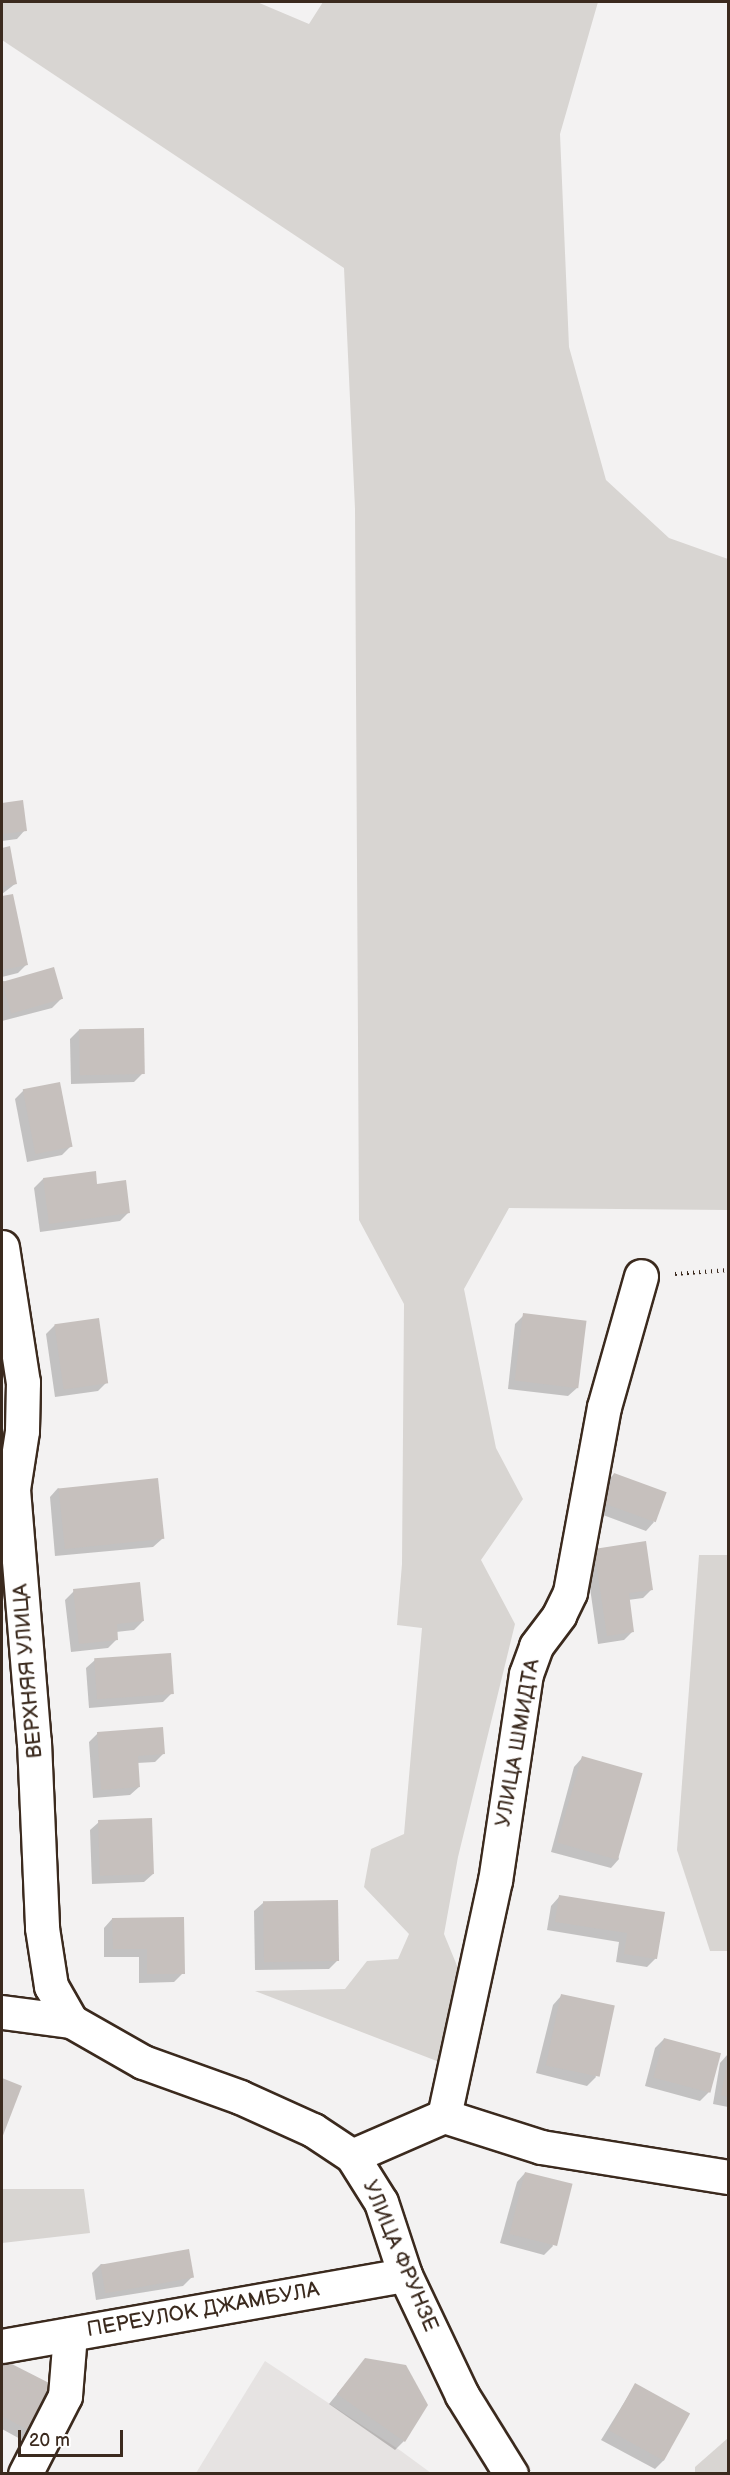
<!DOCTYPE html>
<meta charset="utf-8">
<style>
body{margin:0}
#map{position:relative;width:730px;height:2475px;overflow:hidden;background:#f3f2f2;font-family:"Balsamiq Sans",sans-serif}
div>[style]{position:absolute}
.built>*{inset:0;background:#e6e3e2}
.green>*{inset:0;background:#d8d5d2}
.shadow>*{inset:0;background:#0003}
.building>*{inset:0;background:#c6c0bd;transform-origin:0 0}
.path>*{height:4px;margin-top:-2px;transform-origin:0;background:repeating-linear-gradient(90deg,#3b2a1e 0 1.5px,transparent 0 6px)}
.roads{filter:drop-shadow(2px 0 #3b2a1e) drop-shadow(-2px 0 #3b2a1e) drop-shadow(0 2px #3b2a1e) drop-shadow(0 -2px #3b2a1e)}
.minor>*{height:33px;margin:-16.5px;padding:0 16.5px;transform-origin:16.5px;border-radius:16.5px;background:#fff}
span{translate:-50% -50%;white-space:nowrap;text-align:center;line-height:1.15;-webkit-text-stroke:5px #fff;paint-order:stroke}
.street-label{font-size:21px;color:#3b2a1e}
.frame{position:absolute;inset:0;border:3px solid #3b2a1e;pointer-events:none}
.scale{position:absolute;left:18px;top:2430px;width:105px;height:27px;box-sizing:border-box;border:3px solid #3b2a1e;border-top:0;padding-left:8px;font-size:18px;line-height:21px;white-space:nowrap;color:#3b2a1e;-webkit-text-stroke:4px #fff;paint-order:stroke}
</style>
<div id="map">
<div class="built">
<div style="clip-path:polygon(265px 2361px,401px 2451px,431px 2473px,196px 2473px)"></div>
</div>
<div class="green">
<div style="clip-path:polygon(2px 2px,257px 2px,309px 24px,323px 2px,598px 2px,560px 134px,569px 347px,606px 480px,669px 538px,728px 559px,728px 1210px,509px 1208px,464px 1289px,496px 1448px,523px 1499px,481px 1560px,515px 1624px,458px 1857px,444px 1934px,460px 1973px,442px 2063px,255px 1991px,345px 1989px,367px 1961px,398px 1959px,409px 1934px,364px 1887px,371px 1849px,404px 1834px,422px 1628px,397px 1625px,402px 1564px,404px 1304px,359px 1220px,355px 509px,344px 268px,2px 40px)"></div>
<div style="clip-path:polygon(699px 1555px,728px 1555px,728px 1951px,710px 1951px,677px 1850px)"></div>
<div style="clip-path:polygon(2px 2189px,84px 2189px,90px 2233px,2px 2243px)"></div>
<div style="clip-path:polygon(728px 2438px,728px 2473px,695px 2473px,695px 2467px)"></div>
</div>
<div class="shadow">
<div style="clip-path:polygon(22px 802px,25px 830px,17px 839px,2px 841px,2px 805px)"></div>
<div style="clip-path:polygon(9px 848px,15px 884px,2px 894px,2px 849px)"></div>
<div style="clip-path:polygon(12px 895px,27px 964px,18px 973px,2px 977px,2px 897px)"></div>
<div style="clip-path:polygon(2px 982px,3px 981px,61px 999px,52px 1008px,2px 1021px)"></div>
<div style="clip-path:polygon(79px 1030px,143px 1073px,134px 1082px,71px 1084px,70px 1039px)"></div>
<div style="clip-path:polygon(24px 1090px,71px 1146px,62px 1155px,27px 1162px,15px 1099px)"></div>
<div style="clip-path:polygon(43px 1179px,96px 1186px,129px 1212px,120px 1221px,40px 1232px,34px 1188px)"></div>
<div style="clip-path:polygon(524px 1315px,577px 1388px,568px 1396px,508px 1389px,515px 1324px)"></div>
<div style="clip-path:polygon(55px 1325px,107px 1382px,98px 1391px,55px 1397px,46px 1334px)"></div>
<div style="clip-path:polygon(614px 1474px,654px 1522px,646px 1531px,595px 1512px,605px 1483px)"></div>
<div style="clip-path:polygon(58px 1488px,162px 1539px,153px 1547px,55px 1556px,50px 1497px)"></div>
<div style="clip-path:polygon(594px 1551px,652px 1589px,643px 1598px,628px 1600px,633px 1631px,624px 1640px,598px 1644px,586px 1560px)"></div>
<div style="clip-path:polygon(74px 1591px,143px 1621px,134px 1630px,116px 1632px,117px 1639px,108px 1648px,71px 1652px,65px 1600px)"></div>
<div style="clip-path:polygon(95px 1660px,172px 1693px,163px 1702px,89px 1708px,86px 1668px)"></div>
<div style="clip-path:polygon(98px 1733px,164px 1753px,155px 1762px,137px 1763px,139px 1787px,130px 1795px,93px 1798px,89px 1742px)"></div>
<div style="clip-path:polygon(582px 1758px,619px 1859px,611px 1868px,551px 1852px,574px 1767px)"></div>
<div style="clip-path:polygon(99px 1822px,153px 1874px,144px 1882px,92px 1884px,90px 1830px)"></div>
<div style="clip-path:polygon(559px 1897px,663px 1913px,656px 1958px,647px 1967px,616px 1962px,619px 1942px,547px 1930px,551px 1906px)"></div>
<div style="clip-path:polygon(263px 1903px,338px 1960px,329px 1969px,255px 1970px,254px 1911px)"></div>
<div style="clip-path:polygon(112px 1919px,183px 1973px,174px 1982px,139px 1983px,139px 1957px,104px 1957px,104px 1928px)"></div>
<div style="clip-path:polygon(561px 1996px,596px 2077px,587px 2086px,536px 2073px,553px 2005px)"></div>
<div style="clip-path:polygon(664px 2039px,709px 2092px,700px 2101px,645px 2086px,655px 2048px)"></div>
<div style="clip-path:polygon(728px 2054px,728px 2107px,713px 2104px,720px 2063px)"></div>
<div style="clip-path:polygon(2px 2080px,20px 2087px,2px 2134px)"></div>
<div style="clip-path:polygon(525px 2173px,553px 2246px,544px 2255px,500px 2243px,517px 2182px)"></div>
<div style="clip-path:polygon(101px 2264px,192px 2277px,183px 2286px,96px 2300px,92px 2273px)"></div>
<div style="clip-path:polygon(365px 2360px,404px 2441px,395px 2450px,329px 2404px)"></div>
<div style="clip-path:polygon(2px 2361px,53px 2387px,31px 2431px,22px 2440px,2px 2429px)"></div>
<div style="clip-path:polygon(635px 2385px,664px 2460px,655px 2469px,601px 2440px)"></div>
</div>
<div class="building">
<div style="clip-path:polygon(23px 800px,27px 831px,2px 834px,2px 803px)"></div>
<div style="clip-path:polygon(10px 846px,17px 884px,2px 887px,2px 848px)"></div>
<div style="clip-path:polygon(13px 894px,28px 965px,2px 970px,2px 896px)"></div>
<div style="left:54px;top:967px;width:33px;height:54px;rotate:74deg"></div>
<div style="left:144px;top:1028px;width:46px;height:65px;rotate:89deg"></div>
<div style="left:60px;top:1082px;width:66px;height:38px;rotate:79deg"></div>
<div style="clip-path:polygon(96px 1171px,97px 1184px,126px 1180px,130px 1213px,49px 1224px,43px 1178px)"></div>
<div style="left:523px;top:1313px;width:64px;height:68px;rotate:7deg"></div>
<div style="left:99px;top:1318px;width:66px;height:45px;rotate:82deg"></div>
<div style="left:614px;top:1473px;width:56px;height:32px;rotate:20deg"></div>
<div style="left:158px;top:1478px;width:61px;height:100px;rotate:84deg"></div>
<div style="clip-path:polygon(646px 1541px,653px 1590px,629px 1593px,634px 1632px,607px 1636px,594px 1549px)"></div>
<div style="clip-path:polygon(140px 1582px,144px 1621px,117px 1624px,118px 1640px,79px 1644px,73px 1589px)"></div>
<div style="left:171px;top:1653px;width:41px;height:77px;rotate:86deg"></div>
<div style="clip-path:polygon(163px 1727px,165px 1754px,138px 1756px,140px 1787px,101px 1790px,97px 1732px)"></div>
<div style="left:582px;top:1756px;width:63px;height:90px;rotate:16deg"></div>
<div style="left:152px;top:1818px;width:56px;height:54px;rotate:88deg"></div>
<div style="clip-path:polygon(559px 1895px,665px 1912px,657px 1959px,624px 1954px,627px 1933px,555px 1922px)"></div>
<div style="left:338px;top:1900px;width:61px;height:75px;rotate:89deg"></div>
<div style="clip-path:polygon(184px 1917px,185px 1974px,147px 1974px,147px 1949px,113px 1949px,112px 1918px)"></div>
<div style="left:561px;top:1994px;width:55px;height:73px;rotate:12deg"></div>
<div style="left:664px;top:2038px;width:59px;height:41px;rotate:15deg"></div>
<div style="clip-path:polygon(728px 2059px,728px 2097px,721px 2095px)"></div>
<div style="clip-path:polygon(2px 2078px,22px 2086px,2px 2138px)"></div>
<div style="left:525px;top:2172px;width:49px;height:64px;rotate:14deg"></div>
<div style="left:189px;top:2249px;width:29px;height:90px;rotate:80deg"></div>
<div style="clip-path:polygon(365px 2358px,406px 2365px,428px 2405px,405px 2442px,337px 2394px)"></div>
<div style="clip-path:polygon(2px 2359px,55px 2386px,32px 2432px,2px 2416px)"></div>
<div style="left:635px;top:2383px;width:63px;height:54px;rotate:29deg"></div>
</div>
<div class="path">
<div style="left:675px;top:1274px;width:53px;rotate:-4.3deg"></div>
</div>
<div class="roads">
<div class="minor">
<div style="left:2px;top:1247px;width:137px;rotate:81.2deg"></div>
<div style="left:23px;top:1382px;width:49px;rotate:91.2deg"></div>
<div style="left:22px;top:1431px;width:59px;rotate:98.8deg"></div>
<div style="left:13px;top:1489px;width:254px;rotate:85.3deg"></div>
<div style="left:34px;top:1742px;width:186px;rotate:87.5deg"></div>
<div style="left:42px;top:1928px;width:59px;rotate:81.2deg"></div>
<div style="left:51px;top:1986px;width:40px;rotate:60.3deg"></div>
<div style="left:2px;top:2012px;width:70px;rotate:7.4deg"></div>
<div style="left:71px;top:2021px;width:83px;rotate:29.7deg"></div>
<div style="left:143px;top:2062px;width:103px;rotate:19.8deg"></div>
<div style="left:240px;top:2097px;width:80px;rotate:24.3deg"></div>
<div style="left:313px;top:2130px;width:47px;rotate:33.7deg"></div>
<div style="left:352px;top:2156px;width:54px;rotate:57.8deg"></div>
<div style="left:381px;top:2202px;width:77px;rotate:71.8deg"></div>
<div style="left:405px;top:2275px;width:133px;rotate:64.6deg"></div>
<div style="left:462px;top:2395px;width:93px;rotate:58.2deg"></div>
<div style="left:444px;top:2116px;width:240px;rotate:-77.8deg"></div>
<div style="left:495px;top:1881px;width:209px;rotate:-81.5deg"></div>
<div style="left:526px;top:1674px;width:30px;rotate:-70deg"></div>
<div style="left:536px;top:1646px;width:39px;rotate:-53deg"></div>
<div style="left:559px;top:1615px;width:25px;rotate:-64deg"></div>
<div style="left:570px;top:1592px;width:188px;rotate:-79.6deg"></div>
<div style="left:604px;top:1407px;width:136px;rotate:-74.2deg"></div>
<div style="left:352px;top:2156px;width:100px;rotate:-23.5deg"></div>
<div style="left:444px;top:2116px;width:102px;rotate:17.7deg"></div>
<div style="left:541px;top:2147px;width:189px;rotate:9.1deg"></div>
<div style="left:2px;top:2346px;width:409px;rotate:-10deg"></div>
<div style="left:25px;top:2474px;width:88px;rotate:-62.9deg"></div>
<div style="left:65px;top:2396px;width:62px;rotate:-85.4deg"></div>
</div>
</div>
<div class="street-label">
<span style="left:28px;top:1671px;rotate:-95deg">ВЕРХНЯЯ УЛИЦА</span>
<span style="left:518px;top:1743px;rotate:-80deg">УЛИЦА ШМИДТА</span>
<span style="left:400px;top:2256px;rotate:67deg">УЛИЦА ФРУНЗЕ</span>
<span style="left:203px;top:2310px;rotate:-10deg">ПЕРЕУЛОК ДЖАМБУЛА</span>
</div>
<div class="frame"></div>
<div class="scale">20 m</div>
</div>
